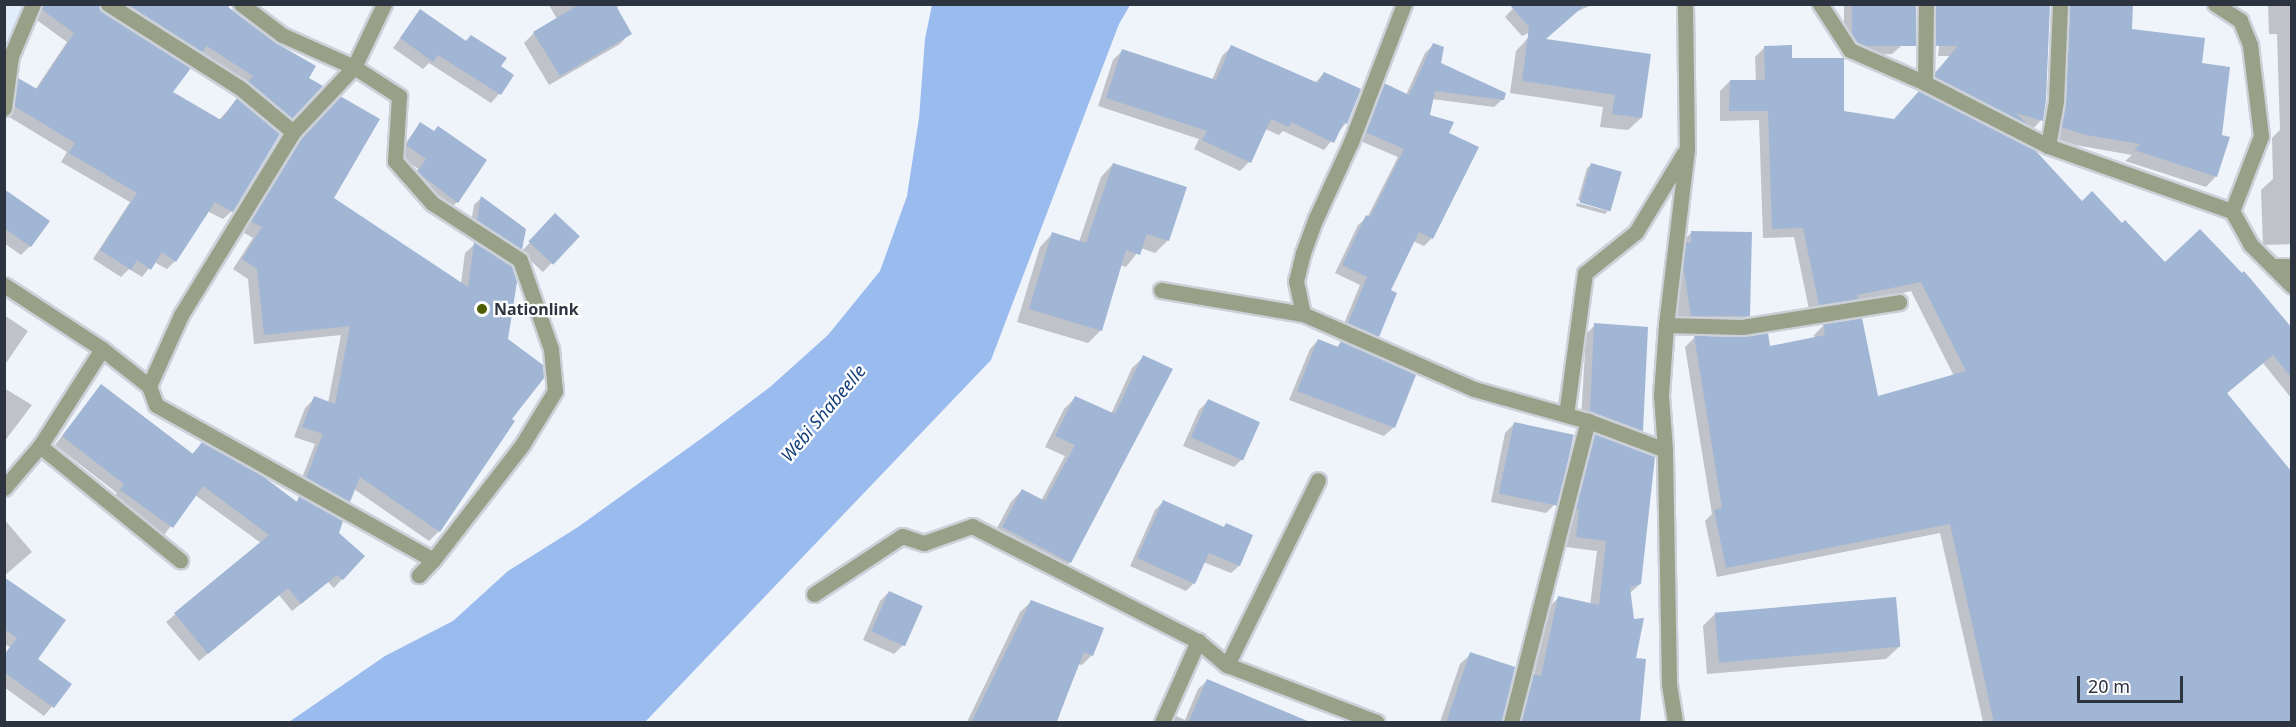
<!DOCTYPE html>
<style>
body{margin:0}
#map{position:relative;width:2296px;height:727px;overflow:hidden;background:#eff3fa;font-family:"Noto Sans",sans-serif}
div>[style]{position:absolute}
.built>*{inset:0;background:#e2edfc}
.water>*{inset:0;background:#9be}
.shadow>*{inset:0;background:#0003}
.building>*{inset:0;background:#a1b6d4;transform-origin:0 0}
.roads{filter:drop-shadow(2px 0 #ccd1d9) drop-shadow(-2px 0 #ccd1d9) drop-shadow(0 2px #ccd1d9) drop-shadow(0 -2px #ccd1d9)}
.street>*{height:15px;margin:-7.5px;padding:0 7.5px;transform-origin:7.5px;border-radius:7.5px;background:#98a087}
.dots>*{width:16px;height:16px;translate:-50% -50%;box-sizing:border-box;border:3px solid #fff;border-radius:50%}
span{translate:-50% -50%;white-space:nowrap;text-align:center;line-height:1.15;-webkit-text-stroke:4.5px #fff;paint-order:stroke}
.poi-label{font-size:16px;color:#2c3440;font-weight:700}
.left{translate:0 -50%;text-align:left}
.water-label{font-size:18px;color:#15407b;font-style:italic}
.frame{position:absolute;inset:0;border:6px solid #2c3440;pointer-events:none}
.scale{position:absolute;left:2077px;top:676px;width:106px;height:27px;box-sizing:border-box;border:3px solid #2c3440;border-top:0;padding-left:8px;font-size:18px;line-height:21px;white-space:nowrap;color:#2c3440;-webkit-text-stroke:4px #fff;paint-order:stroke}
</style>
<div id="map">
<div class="built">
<div style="clip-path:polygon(5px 5px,29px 5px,8px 42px,5px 56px)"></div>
</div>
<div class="water">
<div style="clip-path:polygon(932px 5px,1130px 5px,1119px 24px,991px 360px,645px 722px,289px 722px,385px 656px,453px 621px,508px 571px,578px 527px,709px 433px,770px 387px,828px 335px,880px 271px,907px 196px,919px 118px,925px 39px)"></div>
</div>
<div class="shadow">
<div style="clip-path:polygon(29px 4px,97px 4px,171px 92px,219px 120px,237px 100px,232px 211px,223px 219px,207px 211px,175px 261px,167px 269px,154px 262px,142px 277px,129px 269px,121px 277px,93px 259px,130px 202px,61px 162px,67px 152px,6px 115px,10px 88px,18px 80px,35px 90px,67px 42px,34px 18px)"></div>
<div style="clip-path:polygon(105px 4px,230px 4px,228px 9px,307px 79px,320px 86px,283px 126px,241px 91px)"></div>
<div style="clip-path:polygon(620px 4px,616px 9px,630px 33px,620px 44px,549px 85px,524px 43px,534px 33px,557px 19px,549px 5px)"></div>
<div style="clip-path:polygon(1517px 4px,1594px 4px,1522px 36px,1505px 17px)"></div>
<div style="clip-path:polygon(1844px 4px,1901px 4px,1901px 46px,1892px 54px,1857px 55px,1844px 45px)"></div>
<div style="clip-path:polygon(1944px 4px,2041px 120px,2031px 131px,1933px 92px,1935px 73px,1950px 56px,1938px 56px)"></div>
<div style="clip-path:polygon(2049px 4px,2131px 4px,2131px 30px,2200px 65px,2216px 176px,2206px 187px,2125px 161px,2132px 155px,2075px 145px,2052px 137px,2055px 6px)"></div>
<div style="clip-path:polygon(2268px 4px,2292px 4px,2292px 244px,2263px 245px,2261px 190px,2273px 179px,2272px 138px,2280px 130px,2277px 34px,2269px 34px)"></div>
<div style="clip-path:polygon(420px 11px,499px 66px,499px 94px,491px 103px,429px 63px,423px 69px,393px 48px)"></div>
<div style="clip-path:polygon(1528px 38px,1650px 56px,1641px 118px,1628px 130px,1600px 127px,1603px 107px,1510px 93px,1516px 51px)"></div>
<div style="clip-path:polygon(1433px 45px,1439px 64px,1503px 99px,1494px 107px,1432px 99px,1428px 116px,1447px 134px,1432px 238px,1424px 246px,1413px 241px,1389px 291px,1378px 336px,1370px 344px,1341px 331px,1360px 285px,1335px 273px,1358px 225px,1367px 218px,1398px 157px,1358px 140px,1376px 93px,1384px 85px,1406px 95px,1425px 53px)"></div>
<div style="clip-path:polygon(1231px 47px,1315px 83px,1324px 73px,1346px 123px,1324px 150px,1283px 131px,1279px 135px,1265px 129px,1249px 162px,1240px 171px,1194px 149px,1199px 139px,1098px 106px,1113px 60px,1122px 51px,1212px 80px,1222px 56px)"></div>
<div style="clip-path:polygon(1765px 47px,1791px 60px,1843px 112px,2082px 203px,2122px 225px,2165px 265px,2292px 330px,2292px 399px,2263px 363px,2226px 394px,2292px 722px,1983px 722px,1940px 533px,1717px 577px,1705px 521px,1712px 514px,1685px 347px,1695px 337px,1769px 348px,1815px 339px,1814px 335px,1824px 325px,1877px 397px,1954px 376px,1911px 291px,1810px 314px,1794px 237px,1763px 238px,1759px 120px,1720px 121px,1720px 91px,1730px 81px,1756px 81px,1755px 57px)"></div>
<div style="clip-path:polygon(330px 108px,332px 199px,461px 284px,465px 253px,475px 244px,506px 339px,510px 420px,513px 422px,439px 531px,429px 541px,354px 489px,349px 502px,339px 511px,298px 488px,315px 444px,294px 437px,305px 408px,315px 398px,328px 403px,341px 335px,254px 344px,248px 279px,233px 269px,253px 238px,241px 231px,291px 150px)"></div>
<div style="clip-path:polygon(420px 123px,457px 202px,448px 211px,410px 181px,418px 169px,398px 154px)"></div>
<div style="clip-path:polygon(1113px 164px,1168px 240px,1155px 253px,1141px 248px,1126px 267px,1120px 265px,1101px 330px,1088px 343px,1017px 322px,1040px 247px,1052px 234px,1079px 242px,1101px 177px)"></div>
<div style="clip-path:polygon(1592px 164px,1609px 210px,1609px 211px,1578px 200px,1587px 168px)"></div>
<div style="clip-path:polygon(481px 198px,524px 230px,521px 251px,514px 257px,470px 229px,474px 205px)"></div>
<div style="clip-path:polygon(4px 201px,30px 246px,21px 255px,4px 243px)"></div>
<div style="clip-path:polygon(1577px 203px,1608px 211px,1605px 214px,1576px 206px)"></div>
<div style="clip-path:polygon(547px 224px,578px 236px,543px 272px,521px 252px)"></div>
<div style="clip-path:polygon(1692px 232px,1749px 315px,1733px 331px,1676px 331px,1668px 281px,1676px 248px)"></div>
<div style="clip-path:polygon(4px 315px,28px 331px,4px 366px)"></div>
<div style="clip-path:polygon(1595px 325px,1647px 328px,1641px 431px,1633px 439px,1581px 420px,1586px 334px)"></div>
<div style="clip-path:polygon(1318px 340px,1336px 348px,1341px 343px,1415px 375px,1393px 428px,1384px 436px,1289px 400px,1310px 349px)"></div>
<div style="clip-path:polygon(1144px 357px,1070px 562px,1059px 573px,991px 539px,1011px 502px,1022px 490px,1041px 501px,1065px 456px,1045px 447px,1064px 409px,1075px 398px,1111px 414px,1132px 368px)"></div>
<div style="clip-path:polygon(102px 385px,192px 454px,202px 444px,296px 502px,300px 498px,363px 556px,334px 588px,328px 582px,292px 611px,279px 595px,199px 661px,166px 622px,261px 543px,195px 495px,164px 535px,113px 499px,117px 493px,55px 445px)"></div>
<div style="clip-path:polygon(4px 388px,32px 405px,4px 442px)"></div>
<div style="clip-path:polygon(1208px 401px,1243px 458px,1234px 467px,1183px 446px,1199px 410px)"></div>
<div style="clip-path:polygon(1514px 424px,1555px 504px,1546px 513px,1491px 502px,1505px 433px)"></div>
<div style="clip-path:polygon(1595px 436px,1640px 584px,1629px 594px,1634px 659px,1633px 722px,1513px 722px,1524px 686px,1534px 676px,1548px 608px,1558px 598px,1590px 605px,1597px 551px,1566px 547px,1569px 520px,1585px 446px)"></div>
<div style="clip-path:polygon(1163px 502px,1223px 528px,1226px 525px,1252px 536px,1239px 566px,1231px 573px,1203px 562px,1194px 583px,1186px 591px,1130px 566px,1155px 510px)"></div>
<div style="clip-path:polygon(4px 519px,32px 552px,4px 576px)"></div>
<div style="clip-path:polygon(4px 579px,36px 660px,70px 685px,44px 716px,4px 687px,4px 655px,10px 647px,4px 644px)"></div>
<div style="clip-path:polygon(889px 592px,921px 606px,903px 645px,894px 654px,863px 640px,880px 601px)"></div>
<div style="clip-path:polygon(1031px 602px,1092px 655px,1082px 665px,1078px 664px,1057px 722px,967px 722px,1020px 612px)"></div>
<div style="clip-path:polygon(1715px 614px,1899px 647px,1886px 659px,1707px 674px,1703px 626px)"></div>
<div style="clip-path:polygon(1471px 654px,1500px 722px,1440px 722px,1460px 664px)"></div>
<div style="clip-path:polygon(1207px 681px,1264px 722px,1170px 722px,1176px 716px,1185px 720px,1198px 689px)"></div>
</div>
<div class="building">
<div style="clip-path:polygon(43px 4px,98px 4px,103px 12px,191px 68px,173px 92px,221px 120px,237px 98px,280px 134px,233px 212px,215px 202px,176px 262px,162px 252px,151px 270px,137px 260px,131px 270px,100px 250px,137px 193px,69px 153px,75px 143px,14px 106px,18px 78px,37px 89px,74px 33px,41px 9px)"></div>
<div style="clip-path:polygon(127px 4px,224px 4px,276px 43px,316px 66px,309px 78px,323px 86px,292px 119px,248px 82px,253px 76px,207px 46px,202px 52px)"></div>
<div style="clip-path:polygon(580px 4px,615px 4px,632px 34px,560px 76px,533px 32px)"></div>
<div style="clip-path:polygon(1509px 4px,1586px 4px,1546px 39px,1651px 54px,1642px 118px,1612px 114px,1615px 95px,1522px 81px,1529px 27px)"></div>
<div style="clip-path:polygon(1852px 4px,1916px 4px,1916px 46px,1866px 46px,1857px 42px,1852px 36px)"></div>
<div style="clip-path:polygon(1936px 4px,2050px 4px,2046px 100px,2043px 121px,2016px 113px,2028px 125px,1935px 77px,1935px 73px,1958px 46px,1935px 46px)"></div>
<div style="clip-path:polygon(2070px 4px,2133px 4px,2132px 29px,2205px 38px,2202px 63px,2230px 67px,2222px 135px,2230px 137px,2217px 177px,2134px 150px,2140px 144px,2086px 135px,2061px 127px,2066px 101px)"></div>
<div style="clip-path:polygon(420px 9px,466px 41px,471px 35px,507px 58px,501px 66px,514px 75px,501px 95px,438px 55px,433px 62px,400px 38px)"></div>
<div style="clip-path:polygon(1433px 43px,1444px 47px,1441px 63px,1506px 93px,1504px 100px,1435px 91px,1430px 115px,1454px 122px,1449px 133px,1479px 147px,1433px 239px,1419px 232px,1391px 290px,1397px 293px,1379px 337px,1348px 323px,1367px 277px,1342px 265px,1366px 215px,1370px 217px,1404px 149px,1365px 132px,1384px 83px,1409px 95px)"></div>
<div style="clip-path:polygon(1231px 45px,1318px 83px,1324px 72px,1361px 89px,1347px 124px,1344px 122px,1334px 143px,1291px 122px,1289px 127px,1271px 119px,1251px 163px,1202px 140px,1207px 131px,1106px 98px,1122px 49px,1216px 80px)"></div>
<div style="clip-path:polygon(1792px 45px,1792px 58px,1844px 58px,1844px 111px,1894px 119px,1919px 91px,2035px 150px,2082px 201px,2092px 191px,2122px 223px,2125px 220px,2165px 262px,2200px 229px,2242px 273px,2244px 271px,2292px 328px,2292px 378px,2273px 355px,2227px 393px,2292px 472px,2292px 723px,1994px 723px,1950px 524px,1726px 568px,1714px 510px,1722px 508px,1694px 335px,1742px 337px,1768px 333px,1770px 346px,1825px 335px,1823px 324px,1862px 318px,1878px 396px,1966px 371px,1921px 282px,1857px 295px,1858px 299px,1819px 305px,1803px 228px,1772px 229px,1768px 111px,1729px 111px,1730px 80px,1765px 80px,1764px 46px)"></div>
<div style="clip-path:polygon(340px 96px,380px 119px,334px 198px,468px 287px,474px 242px,512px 266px,517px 282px,508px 339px,543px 365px,544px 378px,512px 419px,515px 421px,440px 532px,360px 477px,350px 502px,306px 478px,323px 434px,302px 427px,314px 396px,335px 404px,350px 326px,264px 335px,257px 269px,242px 259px,262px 227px,250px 221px,301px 138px)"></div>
<div style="clip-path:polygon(420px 122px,434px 131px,438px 126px,487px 160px,458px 203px,417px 172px,426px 159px,406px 145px)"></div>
<div style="clip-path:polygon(1113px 163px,1187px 187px,1169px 241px,1147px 234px,1140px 255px,1126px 250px,1102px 331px,1029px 309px,1052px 232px,1086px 243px)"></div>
<div style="left:1591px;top:163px;width:32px;height:41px;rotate:16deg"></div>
<div style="clip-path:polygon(4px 189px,50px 221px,31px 247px,4px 228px)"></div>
<div style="clip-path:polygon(481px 196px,526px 229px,522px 250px,477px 221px)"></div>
<div style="left:555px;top:213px;width:34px;height:39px;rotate:43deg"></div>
<div style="clip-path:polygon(1691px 231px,1752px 232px,1750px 316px,1691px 316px,1683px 265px,1686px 242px,1691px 243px)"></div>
<div style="clip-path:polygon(1594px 323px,1648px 327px,1643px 431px,1590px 411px)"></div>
<div style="clip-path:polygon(1318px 339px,1338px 347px,1341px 341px,1416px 375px,1395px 428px,1297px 391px)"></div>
<div style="clip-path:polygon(1143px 355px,1173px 369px,1071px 563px,1002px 527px,1022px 489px,1045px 501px,1075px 445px,1055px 436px,1075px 396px,1115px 414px)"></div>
<div style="clip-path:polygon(101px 384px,193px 454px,202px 442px,260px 474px,297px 502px,299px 496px,343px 521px,339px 533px,365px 556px,343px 580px,337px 575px,301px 604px,288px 588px,208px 654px,174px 613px,269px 535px,203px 486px,173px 528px,120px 490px,124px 484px,62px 436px)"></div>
<div style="left:1208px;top:399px;width:57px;height:42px;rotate:24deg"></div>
<div style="left:1514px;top:422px;width:61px;height:73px;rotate:12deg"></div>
<div style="clip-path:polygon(1595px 434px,1655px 457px,1641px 584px,1630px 587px,1634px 619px,1644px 618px,1636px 658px,1646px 659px,1640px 723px,1521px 723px,1533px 674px,1541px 676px,1558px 596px,1599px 605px,1606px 541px,1576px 537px,1579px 510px,1576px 509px)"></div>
<div style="clip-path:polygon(1163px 500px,1224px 527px,1226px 523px,1253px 535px,1240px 566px,1209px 553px,1195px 584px,1137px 558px)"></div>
<div style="clip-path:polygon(4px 577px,66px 620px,38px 659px,72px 684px,54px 708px,4px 672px,4px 655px,17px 638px,4px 629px)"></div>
<div style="left:889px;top:591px;width:37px;height:44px;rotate:24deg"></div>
<div style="left:1896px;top:597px;width:50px;height:182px;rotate:85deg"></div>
<div style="clip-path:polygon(1031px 600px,1104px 628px,1093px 656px,1084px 652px,1056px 723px,971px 723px)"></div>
<div style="clip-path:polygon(1470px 652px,1515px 667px,1502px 723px,1446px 723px)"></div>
<div style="clip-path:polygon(1207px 679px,1310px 722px,1310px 723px,1188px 723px)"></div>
</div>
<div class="roads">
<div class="street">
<div style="left:108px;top:4px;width:155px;rotate:32.4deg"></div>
<div style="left:239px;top:87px;width:70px;rotate:39.8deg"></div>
<div style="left:241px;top:4px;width:51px;rotate:37.1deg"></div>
<div style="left:282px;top:35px;width:79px;rotate:24deg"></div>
<div style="left:354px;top:67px;width:54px;rotate:32.8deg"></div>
<div style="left:399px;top:96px;width:65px;rotate:93.5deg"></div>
<div style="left:395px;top:161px;width:56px;rotate:48.6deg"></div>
<div style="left:432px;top:203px;width:105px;rotate:32.9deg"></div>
<div style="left:520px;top:260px;width:94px;rotate:70.8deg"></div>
<div style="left:551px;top:349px;width:42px;rotate:84.6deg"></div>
<div style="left:555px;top:391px;width:63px;rotate:121.4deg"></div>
<div style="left:522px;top:445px;width:145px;rotate:127.7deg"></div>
<div style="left:1820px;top:4px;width:55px;rotate:56.9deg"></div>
<div style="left:1850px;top:50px;width:82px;rotate:23.7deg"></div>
<div style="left:1925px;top:83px;width:138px;rotate:27.1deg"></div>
<div style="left:2048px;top:146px;width:195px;rotate:19.5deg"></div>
<div style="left:2232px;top:211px;width:38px;rotate:61deg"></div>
<div style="left:2250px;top:244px;width:59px;rotate:45deg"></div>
<div style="left:2215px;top:4px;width:30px;rotate:33deg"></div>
<div style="left:2240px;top:20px;width:27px;rotate:68deg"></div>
<div style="left:2250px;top:45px;width:92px;rotate:83.1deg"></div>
<div style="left:2261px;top:136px;width:80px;rotate:111.1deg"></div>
<div style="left:1925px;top:83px;width:79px;rotate:-89.3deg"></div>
<div style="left:4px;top:108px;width:52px;rotate:-82.3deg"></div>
<div style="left:11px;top:56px;width:56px;rotate:-67.1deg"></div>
<div style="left:2048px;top:146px;width:46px;rotate:-79.9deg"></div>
<div style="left:2056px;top:101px;width:97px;rotate:-87.6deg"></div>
<div style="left:2272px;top:266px;width:20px"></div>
<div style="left:4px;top:285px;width:117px;rotate:33.1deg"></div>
<div style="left:102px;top:349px;width:60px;rotate:38.2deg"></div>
<div style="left:149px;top:386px;width:20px;rotate:70deg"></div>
<div style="left:156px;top:405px;width:317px;rotate:29.2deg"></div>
<div style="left:433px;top:560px;width:21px;rotate:133deg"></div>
<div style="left:1161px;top:290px;width:144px;rotate:9.6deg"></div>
<div style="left:1303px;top:314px;width:187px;rotate:23.7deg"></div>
<div style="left:1474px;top:389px;width:118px;rotate:15.7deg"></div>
<div style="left:1588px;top:421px;width:82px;rotate:20.6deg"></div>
<div style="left:1303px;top:314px;width:34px;rotate:-102deg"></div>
<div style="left:1296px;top:281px;width:29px;rotate:-76deg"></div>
<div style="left:1303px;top:253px;width:37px;rotate:-70deg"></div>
<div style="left:1316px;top:218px;width:84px;rotate:-65.3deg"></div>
<div style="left:1351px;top:142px;width:148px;rotate:-69deg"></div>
<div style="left:1666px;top:325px;width:76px;rotate:1.5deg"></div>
<div style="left:1742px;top:327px;width:159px;rotate:-9deg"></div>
<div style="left:149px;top:386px;width:78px;rotate:-65.7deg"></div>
<div style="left:181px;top:315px;width:215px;rotate:-58.5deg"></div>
<div style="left:293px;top:132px;width:89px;rotate:-46.8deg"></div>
<div style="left:354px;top:67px;width:70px;rotate:-64.5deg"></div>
<div style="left:1566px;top:415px;width:143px;rotate:-82.4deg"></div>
<div style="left:1585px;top:273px;width:65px;rotate:-38.8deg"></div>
<div style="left:1636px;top:232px;width:92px;rotate:-58.7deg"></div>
<div style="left:40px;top:446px;width:181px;rotate:39.2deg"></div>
<div style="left:4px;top:488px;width:55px;rotate:-49.4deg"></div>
<div style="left:40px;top:446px;width:115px;rotate:-57.4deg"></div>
<div style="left:814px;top:594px;width:105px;rotate:-33.4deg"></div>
<div style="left:902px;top:536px;width:23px;rotate:18deg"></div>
<div style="left:924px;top:543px;width:51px;rotate:-19.5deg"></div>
<div style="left:972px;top:526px;width:254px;rotate:27deg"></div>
<div style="left:1198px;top:641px;width:38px;rotate:40deg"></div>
<div style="left:1227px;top:665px;width:160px;rotate:20.9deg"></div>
<div style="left:1227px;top:665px;width:206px;rotate:-63.8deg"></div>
<div style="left:1162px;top:722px;width:89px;rotate:-66deg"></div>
<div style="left:1511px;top:722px;width:311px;rotate:-75.7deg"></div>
<div style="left:1675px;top:722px;width:38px;rotate:-99deg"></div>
<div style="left:1669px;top:684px;width:234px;rotate:-91deg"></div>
<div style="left:1665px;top:450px;width:55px;rotate:-94.2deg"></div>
<div style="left:1661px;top:395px;width:70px;rotate:-85.9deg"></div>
<div style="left:1666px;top:325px;width:178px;rotate:-83.2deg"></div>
<div style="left:1687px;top:148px;width:144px;rotate:-90.8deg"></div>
</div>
</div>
<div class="dots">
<div style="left:482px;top:309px;background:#4e5f03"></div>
</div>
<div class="poi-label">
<span class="left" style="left:494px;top:309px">Nationlink</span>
</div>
<div class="water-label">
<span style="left:823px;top:413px;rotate:-50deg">Webi Shabeelle</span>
</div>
<div class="frame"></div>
<div class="scale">20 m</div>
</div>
